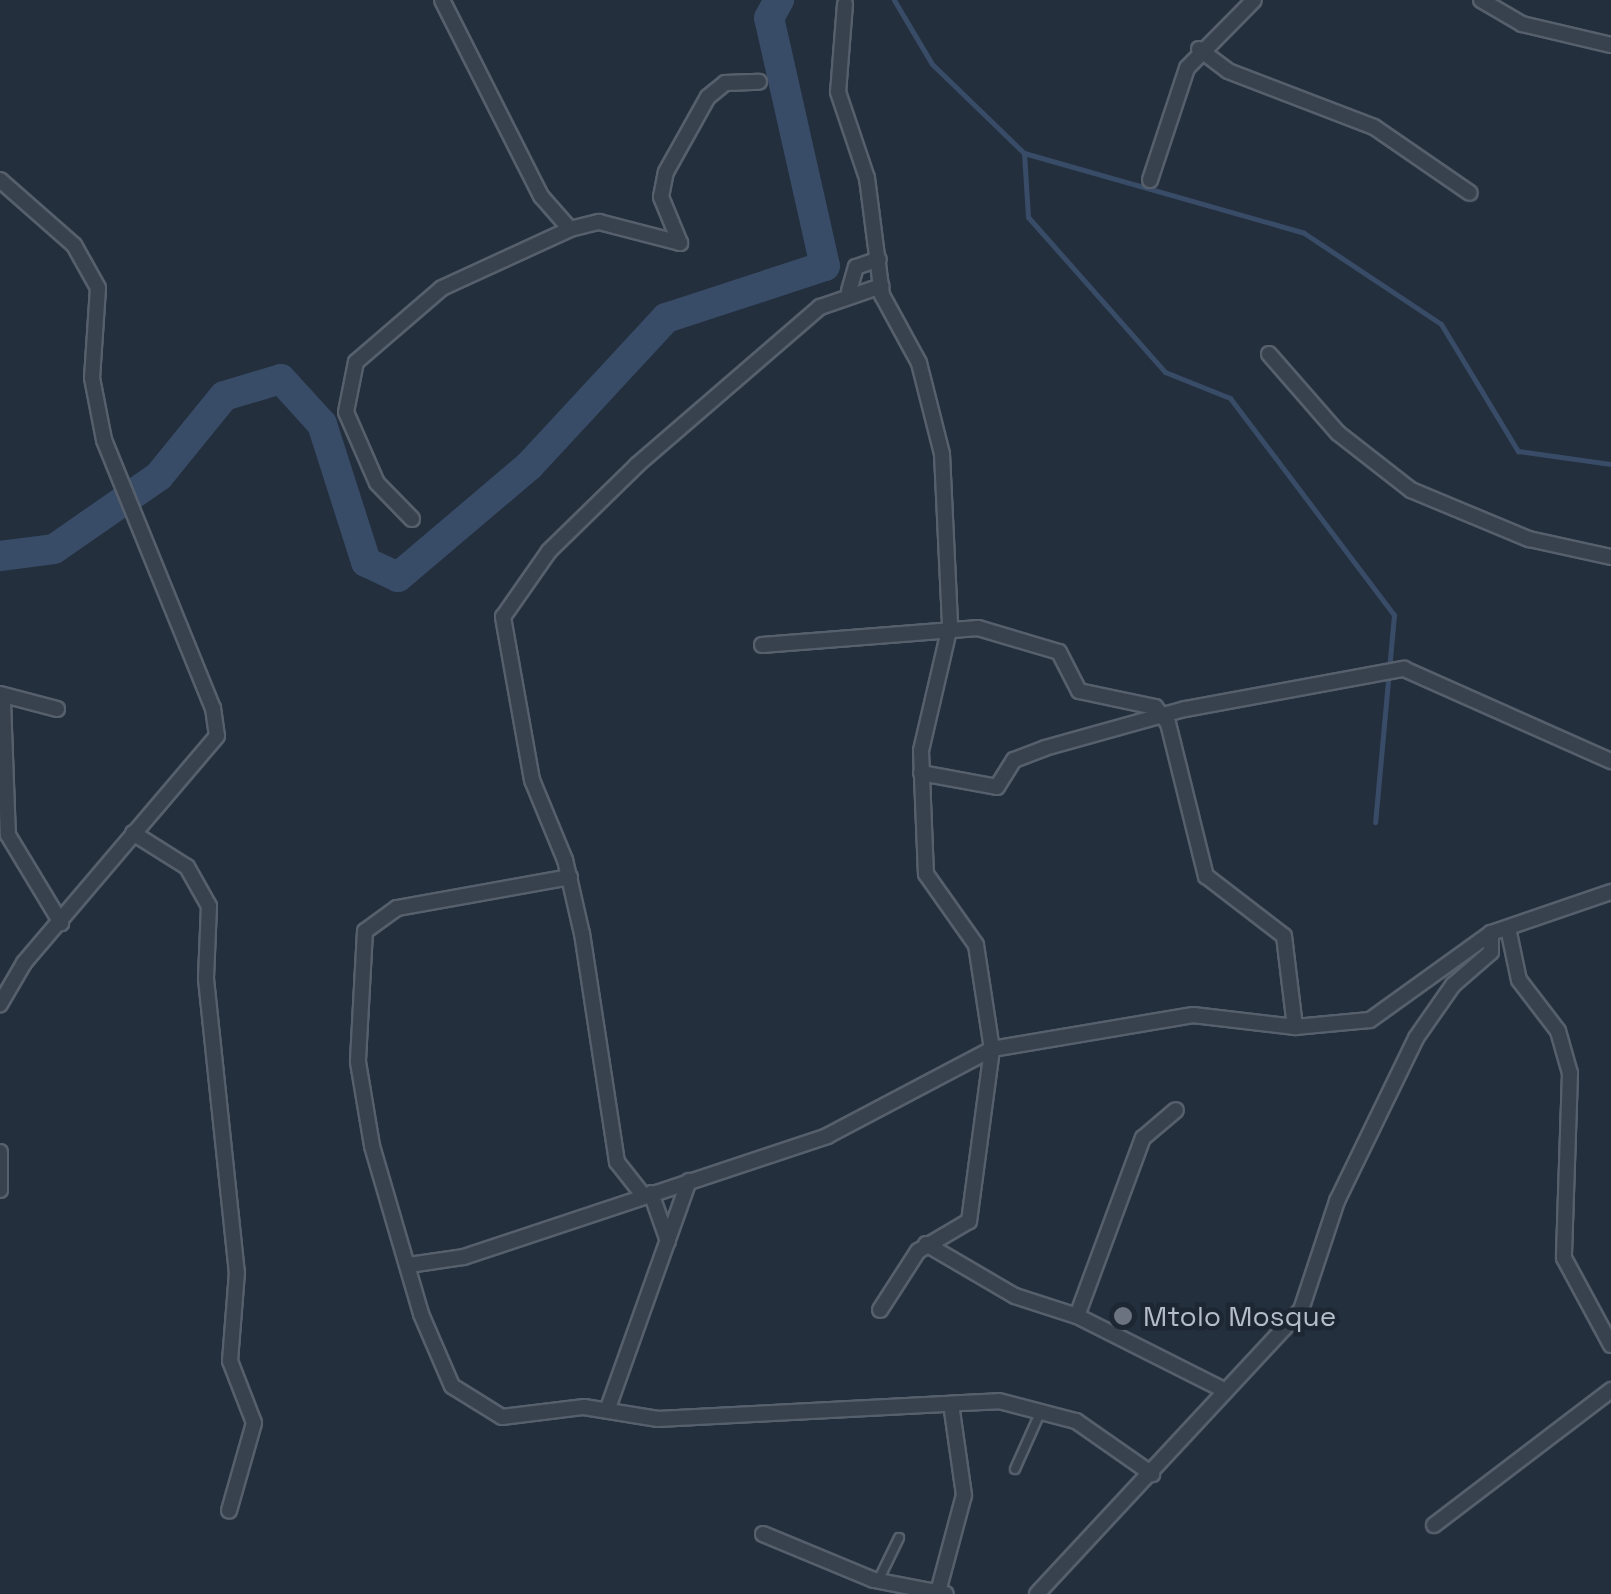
<!DOCTYPE html>
<style>
body{margin:0}
#map{position:relative;width:1611px;height:1594px;overflow:hidden;background:#242f3e;font-family:"Space Grotesk",sans-serif}
div>[style]{position:absolute}
.stream>*{height:5px;margin:-2.5px;padding:0 2.5px;transform-origin:2.5px;border-radius:2.5px;background:#394c67}
.river>*{height:30px;margin:-15px;padding:0 15px;transform-origin:15px;border-radius:15px;background:#394c67}
.roads{filter:drop-shadow(2px 0 #565f6c) drop-shadow(-2px 0 #565f6c) drop-shadow(0 2px #565f6c) drop-shadow(0 -2px #565f6c)}
.service>*{height:8px;margin:-4px;padding:0 4px;transform-origin:4px;border-radius:4px;background:#38414e}
.minor>*{height:14px;margin:-7px;padding:0 7px;transform-origin:7px;border-radius:7px;background:#38414e}
.dots>*{width:28px;height:28px;translate:-50% -50%;box-sizing:border-box;border:5px solid #1d2633;border-radius:50%}
span{translate:-50% -50%;white-space:nowrap;text-align:center;line-height:1.15;-webkit-text-stroke:9px #1d2633;paint-order:stroke}
.poi-label{font-size:28px;color:#b4bcc9}
.left{translate:0 -50%;text-align:left}
</style>
<div id="map">
<div class="stream">
<div style="left:894px;top:0;width:74px;rotate:59.3deg"></div>
<div style="left:932px;top:64px;width:128px;rotate:44.1deg"></div>
<div style="left:1024px;top:153px;width:291px;rotate:15.9deg"></div>
<div style="left:1304px;top:233px;width:164px;rotate:33.6deg"></div>
<div style="left:1441px;top:324px;width:149px;rotate:58.8deg"></div>
<div style="left:1518px;top:451px;width:94px;rotate:8deg"></div>
<div style="left:1024px;top:153px;width:64px;rotate:86.4deg"></div>
<div style="left:1028px;top:217px;width:207px;rotate:48.5deg"></div>
<div style="left:1165px;top:372px;width:70px;rotate:21.8deg"></div>
<div style="left:1230px;top:398px;width:272px;rotate:52.9deg"></div>
<div style="left:1394px;top:615px;width:208px;rotate:95.2deg"></div>
</div>
<div class="river">
<div style="left:0;top:556px;width:54px;rotate:-7.4deg"></div>
<div style="left:54px;top:549px;width:128px;rotate:-34.8deg"></div>
<div style="left:159px;top:476px;width:103px;rotate:-50.9deg"></div>
<div style="left:224px;top:396px;width:59px;rotate:-16.6deg"></div>
<div style="left:281px;top:379px;width:61px;rotate:47.7deg"></div>
<div style="left:322px;top:424px;width:145px;rotate:72.3deg"></div>
<div style="left:366px;top:562px;width:35px;rotate:25deg"></div>
<div style="left:398px;top:577px;width:172px;rotate:-40.3deg"></div>
<div style="left:529px;top:466px;width:202px;rotate:-47.2deg"></div>
<div style="left:666px;top:318px;width:167px;rotate:-18.1deg"></div>
<div style="left:825px;top:266px;width:254px;rotate:-102.7deg"></div>
<div style="left:769px;top:18px;width:21px;rotate:-61deg"></div>
</div>
<div class="roads">
<div class="service">
<div style="left:1015px;top:1469px;width:61px;rotate:-65.9deg"></div>
<div style="left:878px;top:1581px;width:48px;rotate:-64deg"></div>
</div>
<div class="minor">
<div style="left:442px;top:0;width:220px;rotate:63.2deg"></div>
<div style="left:541px;top:196px;width:44px;rotate:48.7deg"></div>
<div style="left:1481px;top:0;width:48px;rotate:30.3deg"></div>
<div style="left:1522px;top:24px;width:91px;rotate:13.3deg"></div>
<div style="left:845px;top:4px;width:88px;rotate:94.5deg"></div>
<div style="left:838px;top:92px;width:91px;rotate:71.4deg"></div>
<div style="left:867px;top:178px;width:118px;rotate:82.7deg"></div>
<div style="left:882px;top:295px;width:77px;rotate:61.4deg"></div>
<div style="left:919px;top:363px;width:94px;rotate:75.8deg"></div>
<div style="left:942px;top:454px;width:172px;rotate:87.3deg"></div>
<div style="left:950px;top:626px;width:128px;rotate:103.1deg"></div>
<div style="left:921px;top:751px;width:123px;rotate:87.7deg"></div>
<div style="left:926px;top:874px;width:87px;rotate:54.8deg"></div>
<div style="left:976px;top:945px;width:105px;rotate:81.3deg"></div>
<div style="left:992px;top:1049px;width:174px;rotate:97.6deg"></div>
<div style="left:969px;top:1221px;width:59px;rotate:149.5deg"></div>
<div style="left:918px;top:1251px;width:70px;rotate:122.8deg"></div>
<div style="left:1199px;top:49px;width:36px;rotate:37deg"></div>
<div style="left:1228px;top:71px;width:156px;rotate:21deg"></div>
<div style="left:1374px;top:127px;width:116px;rotate:34.5deg"></div>
<div style="left:0;top:180px;width:98px;rotate:41.3deg"></div>
<div style="left:74px;top:245px;width:49px;rotate:60.8deg"></div>
<div style="left:98px;top:288px;width:90px;rotate:93.8deg"></div>
<div style="left:92px;top:378px;width:63px;rotate:79deg"></div>
<div style="left:104px;top:440px;width:289px;rotate:67.9deg"></div>
<div style="left:213px;top:708px;width:28px;rotate:82deg"></div>
<div style="left:217px;top:736px;width:298px;rotate:130.4deg"></div>
<div style="left:24px;top:963px;width:48px;rotate:120.3deg"></div>
<div style="left:1150px;top:180px;width:118px;rotate:-71.7deg"></div>
<div style="left:1187px;top:68px;width:95px;rotate:-45.4deg"></div>
<div style="left:849px;top:291px;width:25px;rotate:-74deg"></div>
<div style="left:856px;top:267px;width:24px;rotate:-19deg"></div>
<div style="left:1269px;top:354px;width:105px;rotate:48.9deg"></div>
<div style="left:1338px;top:433px;width:93px;rotate:38deg"></div>
<div style="left:1411px;top:490px;width:128px;rotate:22.6deg"></div>
<div style="left:1529px;top:539px;width:84px;rotate:12.4deg"></div>
<div style="left:412px;top:519px;width:50px;rotate:-134.2deg"></div>
<div style="left:377px;top:483px;width:77px;rotate:-113.6deg"></div>
<div style="left:346px;top:412px;width:51px;rotate:-78.7deg"></div>
<div style="left:356px;top:362px;width:113px;rotate:-40.7deg"></div>
<div style="left:442px;top:288px;width:141px;rotate:-24.7deg"></div>
<div style="left:570px;top:229px;width:30px;rotate:-14deg"></div>
<div style="left:599px;top:222px;width:84px;rotate:14.5deg"></div>
<div style="left:680px;top:243px;width:50px;rotate:-112.4deg"></div>
<div style="left:661px;top:197px;width:25px;rotate:-79deg"></div>
<div style="left:666px;top:172px;width:86px;rotate:-60.8deg"></div>
<div style="left:708px;top:97px;width:22px;rotate:-39deg"></div>
<div style="left:725px;top:83px;width:34px;rotate:-2deg"></div>
<div style="left:762px;top:645px;width:217px;rotate:-4.5deg"></div>
<div style="left:978px;top:628px;width:84px;rotate:16.5deg"></div>
<div style="left:1059px;top:652px;width:44px;rotate:62.9deg"></div>
<div style="left:1079px;top:691px;width:78px;rotate:11.9deg"></div>
<div style="left:1155px;top:707px;width:21px;rotate:51deg"></div>
<div style="left:1168px;top:723px;width:158px;rotate:76.1deg"></div>
<div style="left:1206px;top:876px;width:98px;rotate:37.6deg"></div>
<div style="left:1284px;top:936px;width:92px;rotate:83.1deg"></div>
<div style="left:0;top:694px;width:59px;rotate:14.7deg"></div>
<div style="left:3px;top:701px;width:134px;rotate:87.9deg"></div>
<div style="left:8px;top:835px;width:103px;rotate:58.9deg"></div>
<div style="left:921px;top:773px;width:77px;rotate:10.4deg"></div>
<div style="left:997px;top:787px;width:32px;rotate:-58deg"></div>
<div style="left:1014px;top:760px;width:33px;rotate:-21deg"></div>
<div style="left:1045px;top:748px;width:145px;rotate:-15.6deg"></div>
<div style="left:1185px;top:709px;width:223px;rotate:-10.4deg"></div>
<div style="left:1404px;top:669px;width:227px;rotate:24deg"></div>
<div style="left:133px;top:833px;width:64px;rotate:32.2deg"></div>
<div style="left:187px;top:867px;width:45px;rotate:60.6deg"></div>
<div style="left:209px;top:906px;width:73px;rotate:92.4deg"></div>
<div style="left:206px;top:979px;width:295px;rotate:84deg"></div>
<div style="left:237px;top:1272px;width:89px;rotate:94.5deg"></div>
<div style="left:230px;top:1361px;width:66px;rotate:68.8deg"></div>
<div style="left:254px;top:1423px;width:91px;rotate:105.9deg"></div>
<div style="left:570px;top:877px;width:176px;rotate:169.8deg"></div>
<div style="left:397px;top:908px;width:39px;rotate:144deg"></div>
<div style="left:365px;top:931px;width:131px;rotate:93.1deg"></div>
<div style="left:358px;top:1062px;width:85px;rotate:80.5deg"></div>
<div style="left:372px;top:1146px;width:175px;rotate:73.7deg"></div>
<div style="left:421px;top:1314px;width:78px;rotate:66.7deg"></div>
<div style="left:452px;top:1386px;width:59px;rotate:31.8deg"></div>
<div style="left:502px;top:1417px;width:83px;rotate:-7deg"></div>
<div style="left:584px;top:1407px;width:75px;rotate:9.2deg"></div>
<div style="left:658px;top:1419px;width:341px;rotate:-3deg"></div>
<div style="left:999px;top:1401px;width:80px;rotate:14.6deg"></div>
<div style="left:1076px;top:1421px;width:93px;rotate:34.9deg"></div>
<div style="left:1508px;top:928px;width:53px;rotate:78.1deg"></div>
<div style="left:1519px;top:980px;width:64px;rotate:52.6deg"></div>
<div style="left:1558px;top:1031px;width:44px;rotate:74.1deg"></div>
<div style="left:1570px;top:1073px;width:185px;rotate:91.9deg"></div>
<div style="left:1564px;top:1258px;width:99px;rotate:61.6deg"></div>
<div style="left:0;top:1152px;width:38px;rotate:90deg"></div>
<div style="left:651px;top:1193px;width:51px;rotate:70.5deg"></div>
<div style="left:643px;top:1195px;width:42px;rotate:-128.2deg"></div>
<div style="left:617px;top:1162px;width:231px;rotate:-98.7deg"></div>
<div style="left:582px;top:934px;width:76px;rotate:-102.9deg"></div>
<div style="left:565px;top:860px;width:87px;rotate:-112.4deg"></div>
<div style="left:532px;top:780px;width:166px;rotate:-100.1deg"></div>
<div style="left:503px;top:617px;width:80px;rotate:-55.1deg"></div>
<div style="left:549px;top:551px;width:123px;rotate:-44.3deg"></div>
<div style="left:637px;top:465px;width:242px;rotate:-40.8deg"></div>
<div style="left:820px;top:307px;width:65px;rotate:-19deg"></div>
<div style="left:926px;top:1244px;width:103px;rotate:30.3deg"></div>
<div style="left:1015px;top:1296px;width:65px;rotate:17.9deg"></div>
<div style="left:1077px;top:1316px;width:165px;rotate:26.7deg"></div>
<div style="left:409px;top:1265px;width:56px;rotate:-8.3deg"></div>
<div style="left:464px;top:1257px;width:383px;rotate:-18.4deg"></div>
<div style="left:827px;top:1136px;width:187px;rotate:-27.8deg"></div>
<div style="left:992px;top:1049px;width:204px;rotate:-9.6deg"></div>
<div style="left:1193px;top:1015px;width:103px;rotate:6.7deg"></div>
<div style="left:1295px;top:1027px;width:75px;rotate:-5.3deg"></div>
<div style="left:1370px;top:1020px;width:149px;rotate:-35.7deg"></div>
<div style="left:1491px;top:933px;width:127px;rotate:-18.9deg"></div>
<div style="left:1077px;top:1316px;width:190px;rotate:-69.7deg"></div>
<div style="left:1143px;top:1138px;width:43px;rotate:-40.3deg"></div>
<div style="left:608px;top:1408px;width:241px;rotate:-70.4deg"></div>
<div style="left:1434px;top:1525px;width:223px;rotate:-37.3deg"></div>
<div style="left:763px;top:1534px;width:120px;rotate:22.5deg"></div>
<div style="left:874px;top:1580px;width:73px;rotate:11deg"></div>
<div style="left:938px;top:1592px;width:100px;rotate:-75deg"></div>
<div style="left:964px;top:1495px;width:92px;rotate:-98.1deg"></div>
<div style="left:1037px;top:1594px;width:388px;rotate:-47.1deg"></div>
<div style="left:1301px;top:1310px;width:115px;rotate:-71.7deg"></div>
<div style="left:1337px;top:1201px;width:181px;rotate:-64.1deg"></div>
<div style="left:1416px;top:1038px;width:65px;rotate:-55.1deg"></div>
<div style="left:1453px;top:985px;width:50px;rotate:-41deg"></div>
<div style="left:1491px;top:952px;width:19px;rotate:-90deg"></div>
</div>
</div>
<div class="dots">
<div style="left:1123px;top:1316px;background:#6b7280"></div>
</div>
<div class="poi-label">
<span class="left" style="left:1143px;top:1316px">Mtolo Mosque</span>
</div>
</div>
